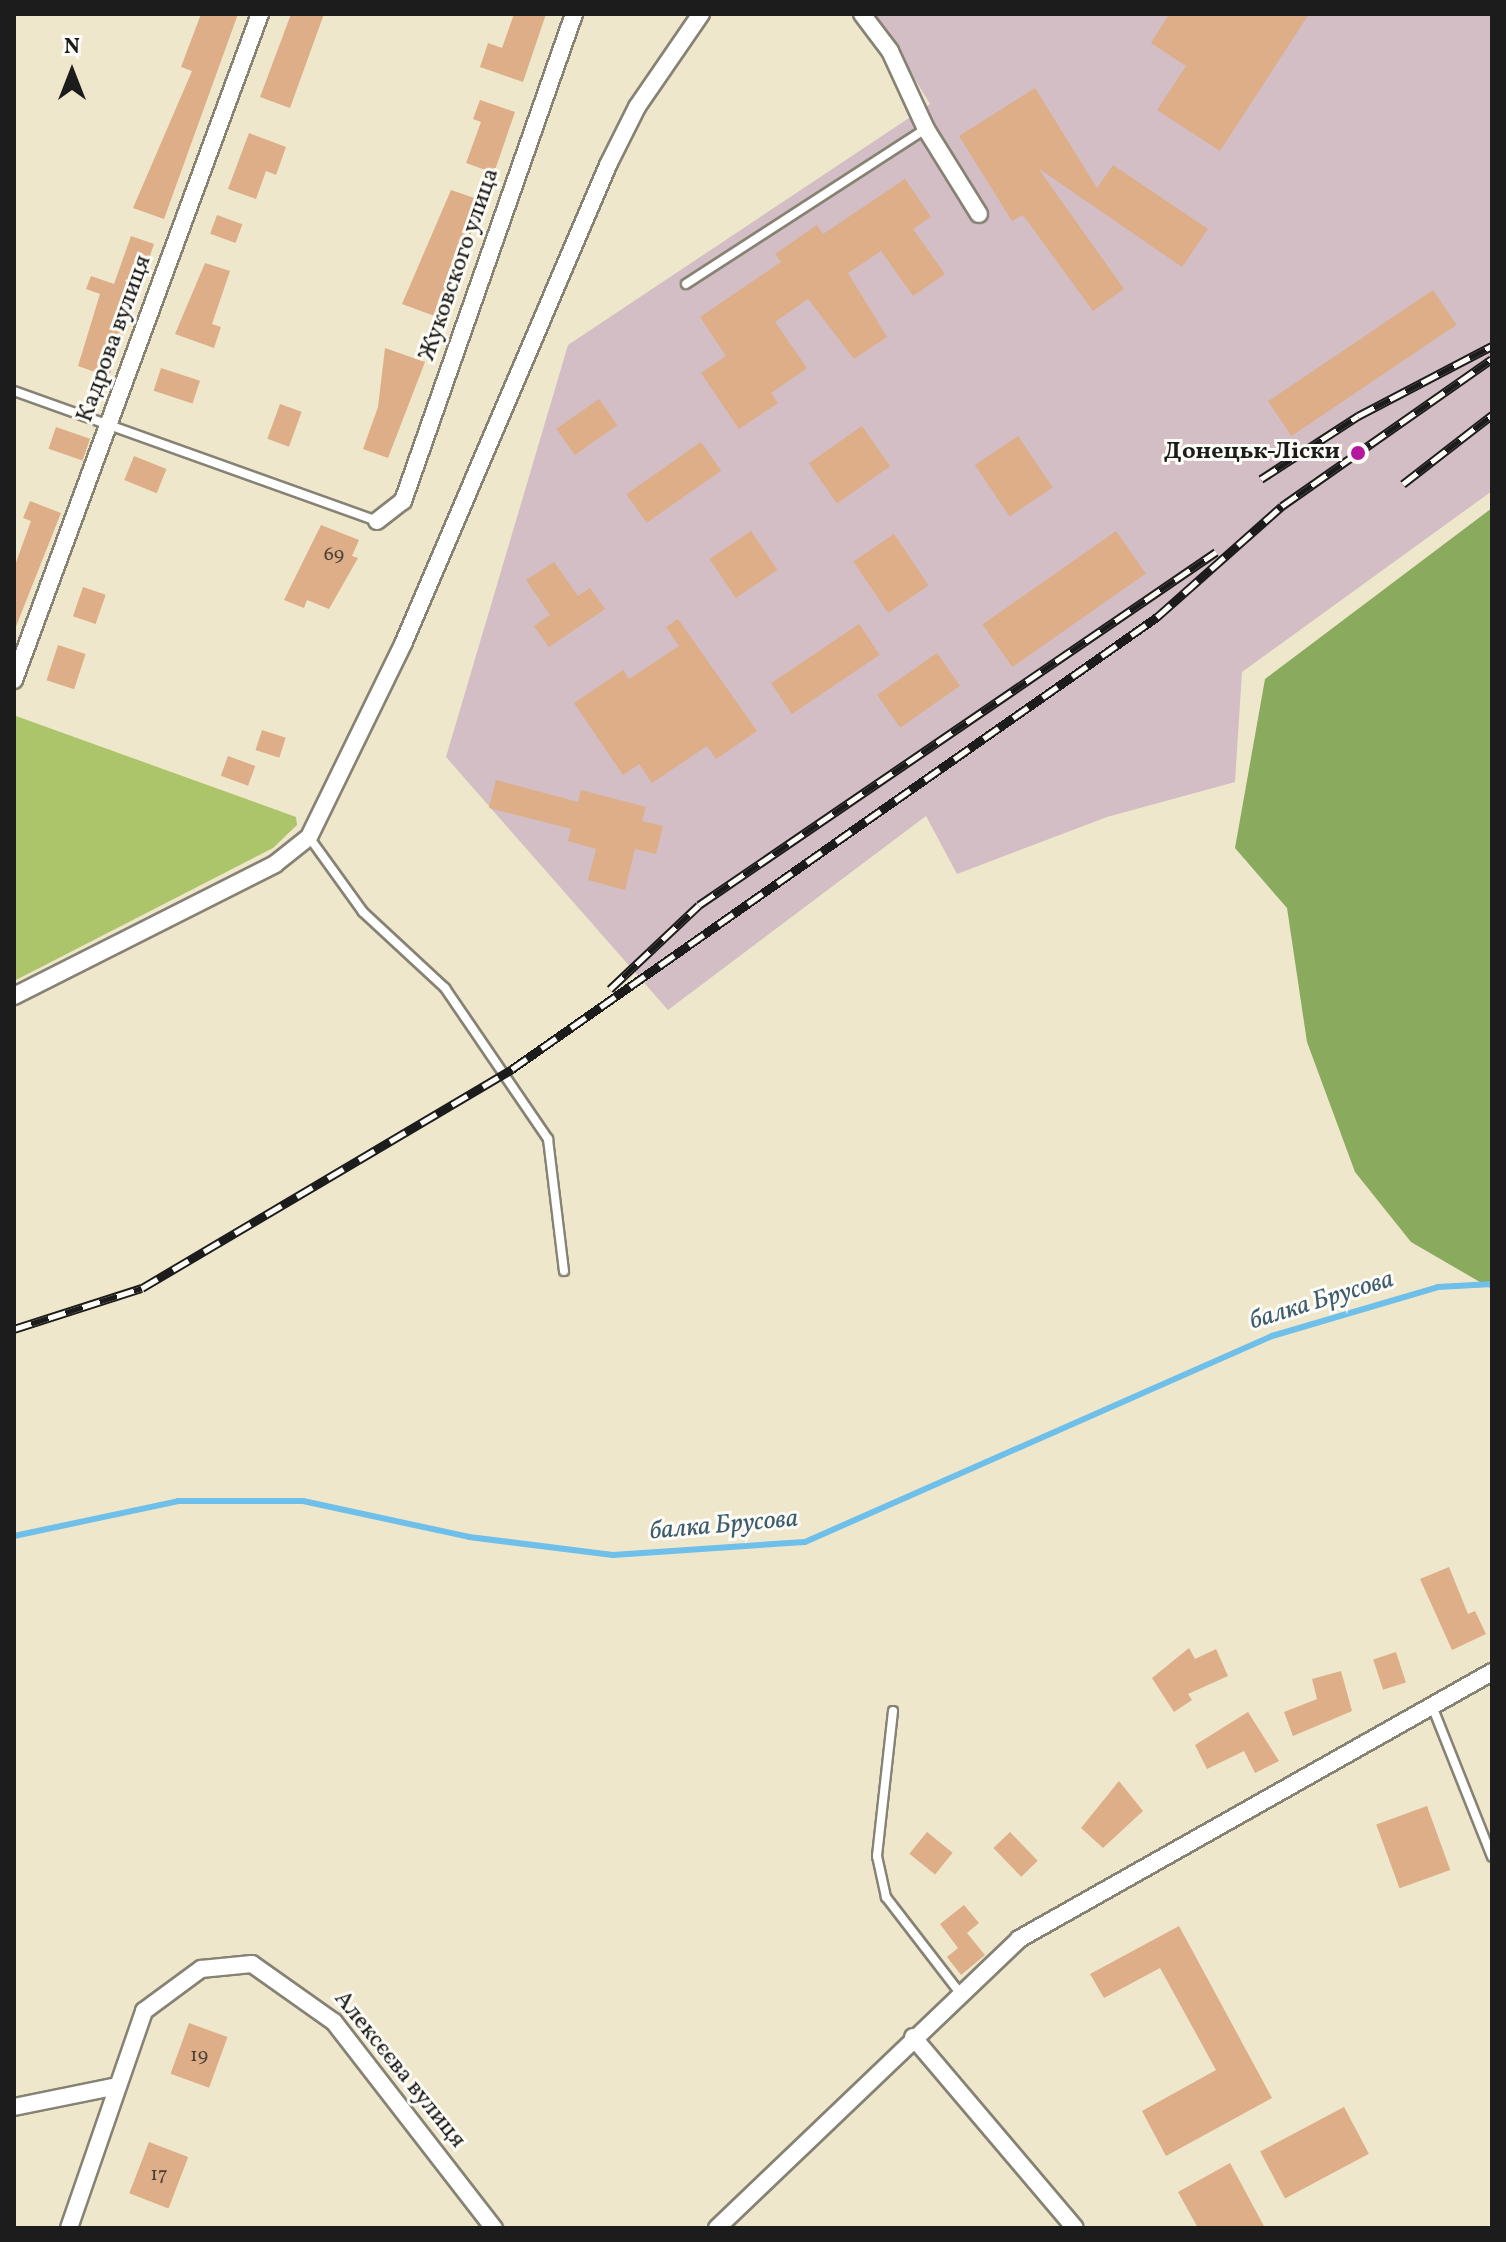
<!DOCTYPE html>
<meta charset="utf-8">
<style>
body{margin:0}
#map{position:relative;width:1506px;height:2242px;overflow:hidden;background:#efe7cb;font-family:Vollkorn,serif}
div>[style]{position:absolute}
.industrial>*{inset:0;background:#d2bec4}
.green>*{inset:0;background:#adc56a}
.forest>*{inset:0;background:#8aaa5e}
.stream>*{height:6px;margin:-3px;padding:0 3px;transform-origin:3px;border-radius:3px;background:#6ebfe9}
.building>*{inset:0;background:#ddae88;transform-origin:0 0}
.roads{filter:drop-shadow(2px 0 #868274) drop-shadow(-2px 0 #868274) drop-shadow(0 2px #868274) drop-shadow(0 -2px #868274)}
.service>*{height:8px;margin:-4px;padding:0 4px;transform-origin:4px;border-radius:4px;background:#fff}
.minor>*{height:16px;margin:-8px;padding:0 8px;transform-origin:8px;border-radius:8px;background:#fff}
.rail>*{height:9px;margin-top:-4.5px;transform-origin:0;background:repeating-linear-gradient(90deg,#fdfcf7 0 18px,#1c1c1c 0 36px);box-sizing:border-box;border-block:2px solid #1c1c1c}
.dots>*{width:22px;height:22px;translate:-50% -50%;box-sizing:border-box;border:4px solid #fdfcf7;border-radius:50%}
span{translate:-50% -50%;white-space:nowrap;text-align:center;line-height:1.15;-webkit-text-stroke:6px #fdfcf7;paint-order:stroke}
.number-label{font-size:20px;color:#4c4037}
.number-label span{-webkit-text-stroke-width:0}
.street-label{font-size:24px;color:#1c1c1c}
.poi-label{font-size:24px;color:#1c1c1c;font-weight:700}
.right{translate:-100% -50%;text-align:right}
.water-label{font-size:26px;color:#3d5d6e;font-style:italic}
.frame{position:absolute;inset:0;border:16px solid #1c1c1c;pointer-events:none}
.north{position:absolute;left:32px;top:32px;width:80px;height:80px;-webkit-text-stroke:6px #fdfcf7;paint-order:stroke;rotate:0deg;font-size:22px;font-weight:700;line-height:32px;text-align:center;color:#1c1c1c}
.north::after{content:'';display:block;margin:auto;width:28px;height:36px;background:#1c1c1c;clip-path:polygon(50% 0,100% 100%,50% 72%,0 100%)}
</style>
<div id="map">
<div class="industrial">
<div style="clip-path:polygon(875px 14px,1492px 14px,1492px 491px,1242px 672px,1235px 782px,1107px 817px,957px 874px,926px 816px,668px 1010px,446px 757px,568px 345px,930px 104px)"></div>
</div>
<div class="green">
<div style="clip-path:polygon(16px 716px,296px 817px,297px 825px,273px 848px,14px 981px)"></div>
</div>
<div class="forest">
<div style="clip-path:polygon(1492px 508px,1492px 1289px,1411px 1242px,1355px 1172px,1307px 1042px,1287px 908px,1235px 848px,1265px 679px)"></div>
</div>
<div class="stream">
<div style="left:14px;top:1536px;width:168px;rotate:-12deg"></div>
<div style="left:178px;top:1501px;width:125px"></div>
<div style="left:303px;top:1501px;width:170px;rotate:12.2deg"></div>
<div style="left:469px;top:1537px;width:145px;rotate:7.1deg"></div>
<div style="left:613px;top:1555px;width:192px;rotate:-3.9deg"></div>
<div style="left:805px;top:1542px;width:510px;rotate:-23.8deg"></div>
<div style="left:1272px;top:1336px;width:173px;rotate:-16.4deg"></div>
<div style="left:1438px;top:1287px;width:54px;rotate:-3.2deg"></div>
</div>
<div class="building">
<div style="clip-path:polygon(201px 14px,238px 14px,164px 219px,133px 208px,192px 71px,181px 67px)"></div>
<div style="clip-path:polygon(291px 14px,324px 14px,290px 108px,260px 97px)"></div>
<div style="clip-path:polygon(514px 14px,546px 14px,523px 82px,480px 67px,488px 43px,502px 48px)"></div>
<div style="clip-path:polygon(1169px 14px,1309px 14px,1220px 151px,1157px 110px,1186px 66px,1151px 43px)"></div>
<div style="clip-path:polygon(1035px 88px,1097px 188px,1113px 165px,1208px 229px,1182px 267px,1038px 168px,1124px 289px,1093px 311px,1023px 215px,1012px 221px,959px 136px)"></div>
<div style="clip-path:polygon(480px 100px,515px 112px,494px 173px,466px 163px,481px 122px,473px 119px)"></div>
<div style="clip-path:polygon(249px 133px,286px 147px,276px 175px,266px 171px,256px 199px,228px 189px)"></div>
<div style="clip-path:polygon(905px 179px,931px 217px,913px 229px,945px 274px,913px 296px,881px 251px,848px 273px,887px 337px,854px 359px,808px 299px,775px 322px,807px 368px,771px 393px,778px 403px,739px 429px,701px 373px,726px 356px,700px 317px,781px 262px,775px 254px,817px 225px,823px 234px)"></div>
<div style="clip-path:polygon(451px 190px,483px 201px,440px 318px,402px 304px)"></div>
<div style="left:217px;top:215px;width:27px;height:20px;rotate:20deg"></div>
<div style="clip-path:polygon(131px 236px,154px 244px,109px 377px,78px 366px,100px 294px,86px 289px,91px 276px,114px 284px)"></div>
<div style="clip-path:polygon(205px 263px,230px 271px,212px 324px,221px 327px,214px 348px,175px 334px)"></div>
<div style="left:1433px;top:290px;width:42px;height:199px;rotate:56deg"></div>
<div style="clip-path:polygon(385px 348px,425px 362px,388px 458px,363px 449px,378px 407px)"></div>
<div style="left:161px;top:368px;width:41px;height:24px;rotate:18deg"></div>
<div style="left:599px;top:399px;width:32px;height:52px;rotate:55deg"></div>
<div style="left:280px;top:404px;width:23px;height:37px;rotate:20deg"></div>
<div style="left:862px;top:426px;width:49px;height:65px;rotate:55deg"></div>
<div style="left:56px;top:427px;width:36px;height:23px;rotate:19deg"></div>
<div style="left:1018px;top:436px;width:62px;height:52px;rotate:56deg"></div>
<div style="left:701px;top:442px;width:35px;height:91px;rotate:55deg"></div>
<div style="left:134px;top:456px;width:35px;height:26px;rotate:22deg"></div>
<div style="clip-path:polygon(30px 501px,61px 513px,15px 629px,14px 568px,31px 521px,23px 518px)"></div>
<div style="clip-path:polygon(321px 525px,359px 540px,352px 556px,358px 558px,329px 609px,307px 600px,304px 608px,284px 600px)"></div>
<div style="left:751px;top:531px;width:47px;height:50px;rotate:56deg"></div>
<div style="left:1116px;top:531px;width:52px;height:163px;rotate:55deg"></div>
<div style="left:894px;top:534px;width:62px;height:49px;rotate:56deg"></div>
<div style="clip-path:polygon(554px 562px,578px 596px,590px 588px,605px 609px,549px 647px,534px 626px,550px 615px,526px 580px)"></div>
<div style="left:83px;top:587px;width:24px;height:31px;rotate:19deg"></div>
<div style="clip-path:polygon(678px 619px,757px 731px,716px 759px,707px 746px,652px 783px,639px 764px,623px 775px,574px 703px,623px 670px,629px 679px,679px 646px,666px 627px)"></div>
<div style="left:859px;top:624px;width:37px;height:106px;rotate:56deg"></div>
<div style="left:58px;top:645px;width:29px;height:37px;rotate:18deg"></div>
<div style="left:937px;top:653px;width:40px;height:73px;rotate:55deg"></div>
<div style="left:262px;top:730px;width:25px;height:21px;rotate:18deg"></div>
<div style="left:228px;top:756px;width:29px;height:21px;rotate:20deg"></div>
<div style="clip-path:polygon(496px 780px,578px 802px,581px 790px,646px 807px,642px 821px,663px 826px,656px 854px,635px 849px,625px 890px,588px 880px,596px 849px,568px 841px,571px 829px,489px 808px)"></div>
<div style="clip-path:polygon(1449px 1567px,1468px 1614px,1475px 1611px,1486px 1634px,1452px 1650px,1420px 1579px)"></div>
<div style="clip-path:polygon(1189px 1648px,1195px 1659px,1216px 1649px,1228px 1676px,1188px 1694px,1192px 1700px,1174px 1712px,1152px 1678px)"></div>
<div style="left:1396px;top:1652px;width:32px;height:24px;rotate:72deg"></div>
<div style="clip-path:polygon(1341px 1671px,1352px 1711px,1293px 1736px,1284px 1712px,1317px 1699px,1312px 1679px)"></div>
<div style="clip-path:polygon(1248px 1712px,1279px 1761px,1255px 1773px,1244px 1751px,1207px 1769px,1195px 1745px)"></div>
<div style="clip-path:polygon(1119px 1781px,1143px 1811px,1103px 1848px,1081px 1828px)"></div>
<div style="left:1427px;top:1806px;width:68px;height:54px;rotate:70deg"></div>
<div style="left:927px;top:1832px;width:33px;height:28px;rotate:39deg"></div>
<div style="left:1010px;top:1832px;width:40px;height:23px;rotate:46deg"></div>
<div style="clip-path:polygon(964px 1905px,979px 1923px,967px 1933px,985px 1955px,961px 1975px,947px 1957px,958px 1948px,940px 1924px)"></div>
<div style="clip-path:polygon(1179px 1926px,1272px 2098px,1166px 2156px,1142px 2111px,1216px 2070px,1160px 1968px,1104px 1998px,1090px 1974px)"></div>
<div style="left:189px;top:2023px;width:41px;height:54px;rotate:20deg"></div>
<div style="left:1344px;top:2107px;width:53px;height:95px;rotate:62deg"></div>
<div style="left:149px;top:2142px;width:42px;height:55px;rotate:21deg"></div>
<div style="clip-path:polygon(1230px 2163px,1265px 2228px,1198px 2228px,1178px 2192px)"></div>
</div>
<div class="roads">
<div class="service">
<div style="left:686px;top:284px;width:286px;rotate:-32.9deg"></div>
<div style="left:14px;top:391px;width:386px;rotate:19.7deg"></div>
<div style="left:309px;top:837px;width:92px;rotate:54.2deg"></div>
<div style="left:363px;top:912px;width:112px;rotate:42.8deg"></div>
<div style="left:445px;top:988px;width:183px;rotate:55.7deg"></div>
<div style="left:548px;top:1139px;width:133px;rotate:83.1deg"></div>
<div style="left:1432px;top:1706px;width:162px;rotate:68.3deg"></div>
<div style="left:893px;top:1711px;width:146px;rotate:96.3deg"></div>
<div style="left:877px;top:1856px;width:42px;rotate:77.6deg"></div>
<div style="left:886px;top:1897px;width:121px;rotate:52.4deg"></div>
</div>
<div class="minor">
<div style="left:862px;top:14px;width:46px;rotate:52.9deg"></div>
<div style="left:890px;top:51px;width:86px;rotate:65.2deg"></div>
<div style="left:926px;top:129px;width:100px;rotate:58.1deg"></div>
<div style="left:377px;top:521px;width:33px;rotate:-38deg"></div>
<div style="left:403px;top:501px;width:516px;rotate:-70.65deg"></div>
<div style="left:14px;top:680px;width:710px;rotate:-69.73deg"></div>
<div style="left:14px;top:996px;width:292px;rotate:-26.8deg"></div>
<div style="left:275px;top:864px;width:43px;rotate:-38.5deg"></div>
<div style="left:309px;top:837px;width:217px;rotate:-64deg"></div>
<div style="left:404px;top:642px;width:519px;rotate:-66.84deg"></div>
<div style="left:608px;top:165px;width:65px;rotate:-63.4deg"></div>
<div style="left:637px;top:107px;width:113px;rotate:-55.5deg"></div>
<div style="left:913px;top:2037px;width:250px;rotate:49.7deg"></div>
<div style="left:14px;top:2107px;width:100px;rotate:-11.5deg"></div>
<div style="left:69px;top:2228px;width:230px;rotate:-70.9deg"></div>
<div style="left:144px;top:2011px;width:71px;rotate:-36.4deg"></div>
<div style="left:201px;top:1969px;width:51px;rotate:-5.6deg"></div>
<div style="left:252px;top:1964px;width:100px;rotate:35.3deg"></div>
<div style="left:334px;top:2022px;width:261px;rotate:52.2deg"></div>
<div style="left:717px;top:2228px;width:418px;rotate:-43.7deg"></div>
<div style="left:1019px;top:1939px;width:543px;rotate:-29.44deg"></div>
</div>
</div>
<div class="rail">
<div style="left:1261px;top:479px;width:116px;rotate:-33deg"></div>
<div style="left:1358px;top:416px;width:151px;rotate:-27.6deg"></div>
<div style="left:1403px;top:484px;width:113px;rotate:-37.8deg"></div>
<div style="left:610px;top:989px;width:122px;rotate:-43.3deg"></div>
<div style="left:699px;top:905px;width:626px;rotate:-34.32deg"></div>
<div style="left:14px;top:1329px;width:134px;rotate:-17.8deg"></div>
<div style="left:142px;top:1288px;width:430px;rotate:-30.6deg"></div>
<div style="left:512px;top:1069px;width:788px;rotate:-35.02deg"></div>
<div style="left:1157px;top:617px;width:167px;rotate:-41.6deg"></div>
<div style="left:1282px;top:506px;width:256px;rotate:-35deg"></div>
</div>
<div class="dots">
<div style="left:1358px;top:453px;background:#b5179e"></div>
</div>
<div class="number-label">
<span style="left:334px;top:555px">69</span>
<span style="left:199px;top:2056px">19</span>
<span style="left:159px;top:2175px">17</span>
</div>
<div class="street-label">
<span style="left:460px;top:265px;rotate:-71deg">Жуковского улица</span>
<span style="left:115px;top:339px;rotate:-70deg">Кадрова вулиця</span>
<span style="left:399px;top:2070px;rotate:51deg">Алексєєва вулиця</span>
</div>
<div class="poi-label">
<span class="right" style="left:1340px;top:453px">Донецьк-Ліски</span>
</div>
<div class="water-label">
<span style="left:1322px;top:1301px;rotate:-17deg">балка Брусова</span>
<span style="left:724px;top:1526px;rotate:-5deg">балка Брусова</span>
</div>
<div class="frame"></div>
<div class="north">N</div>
</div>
